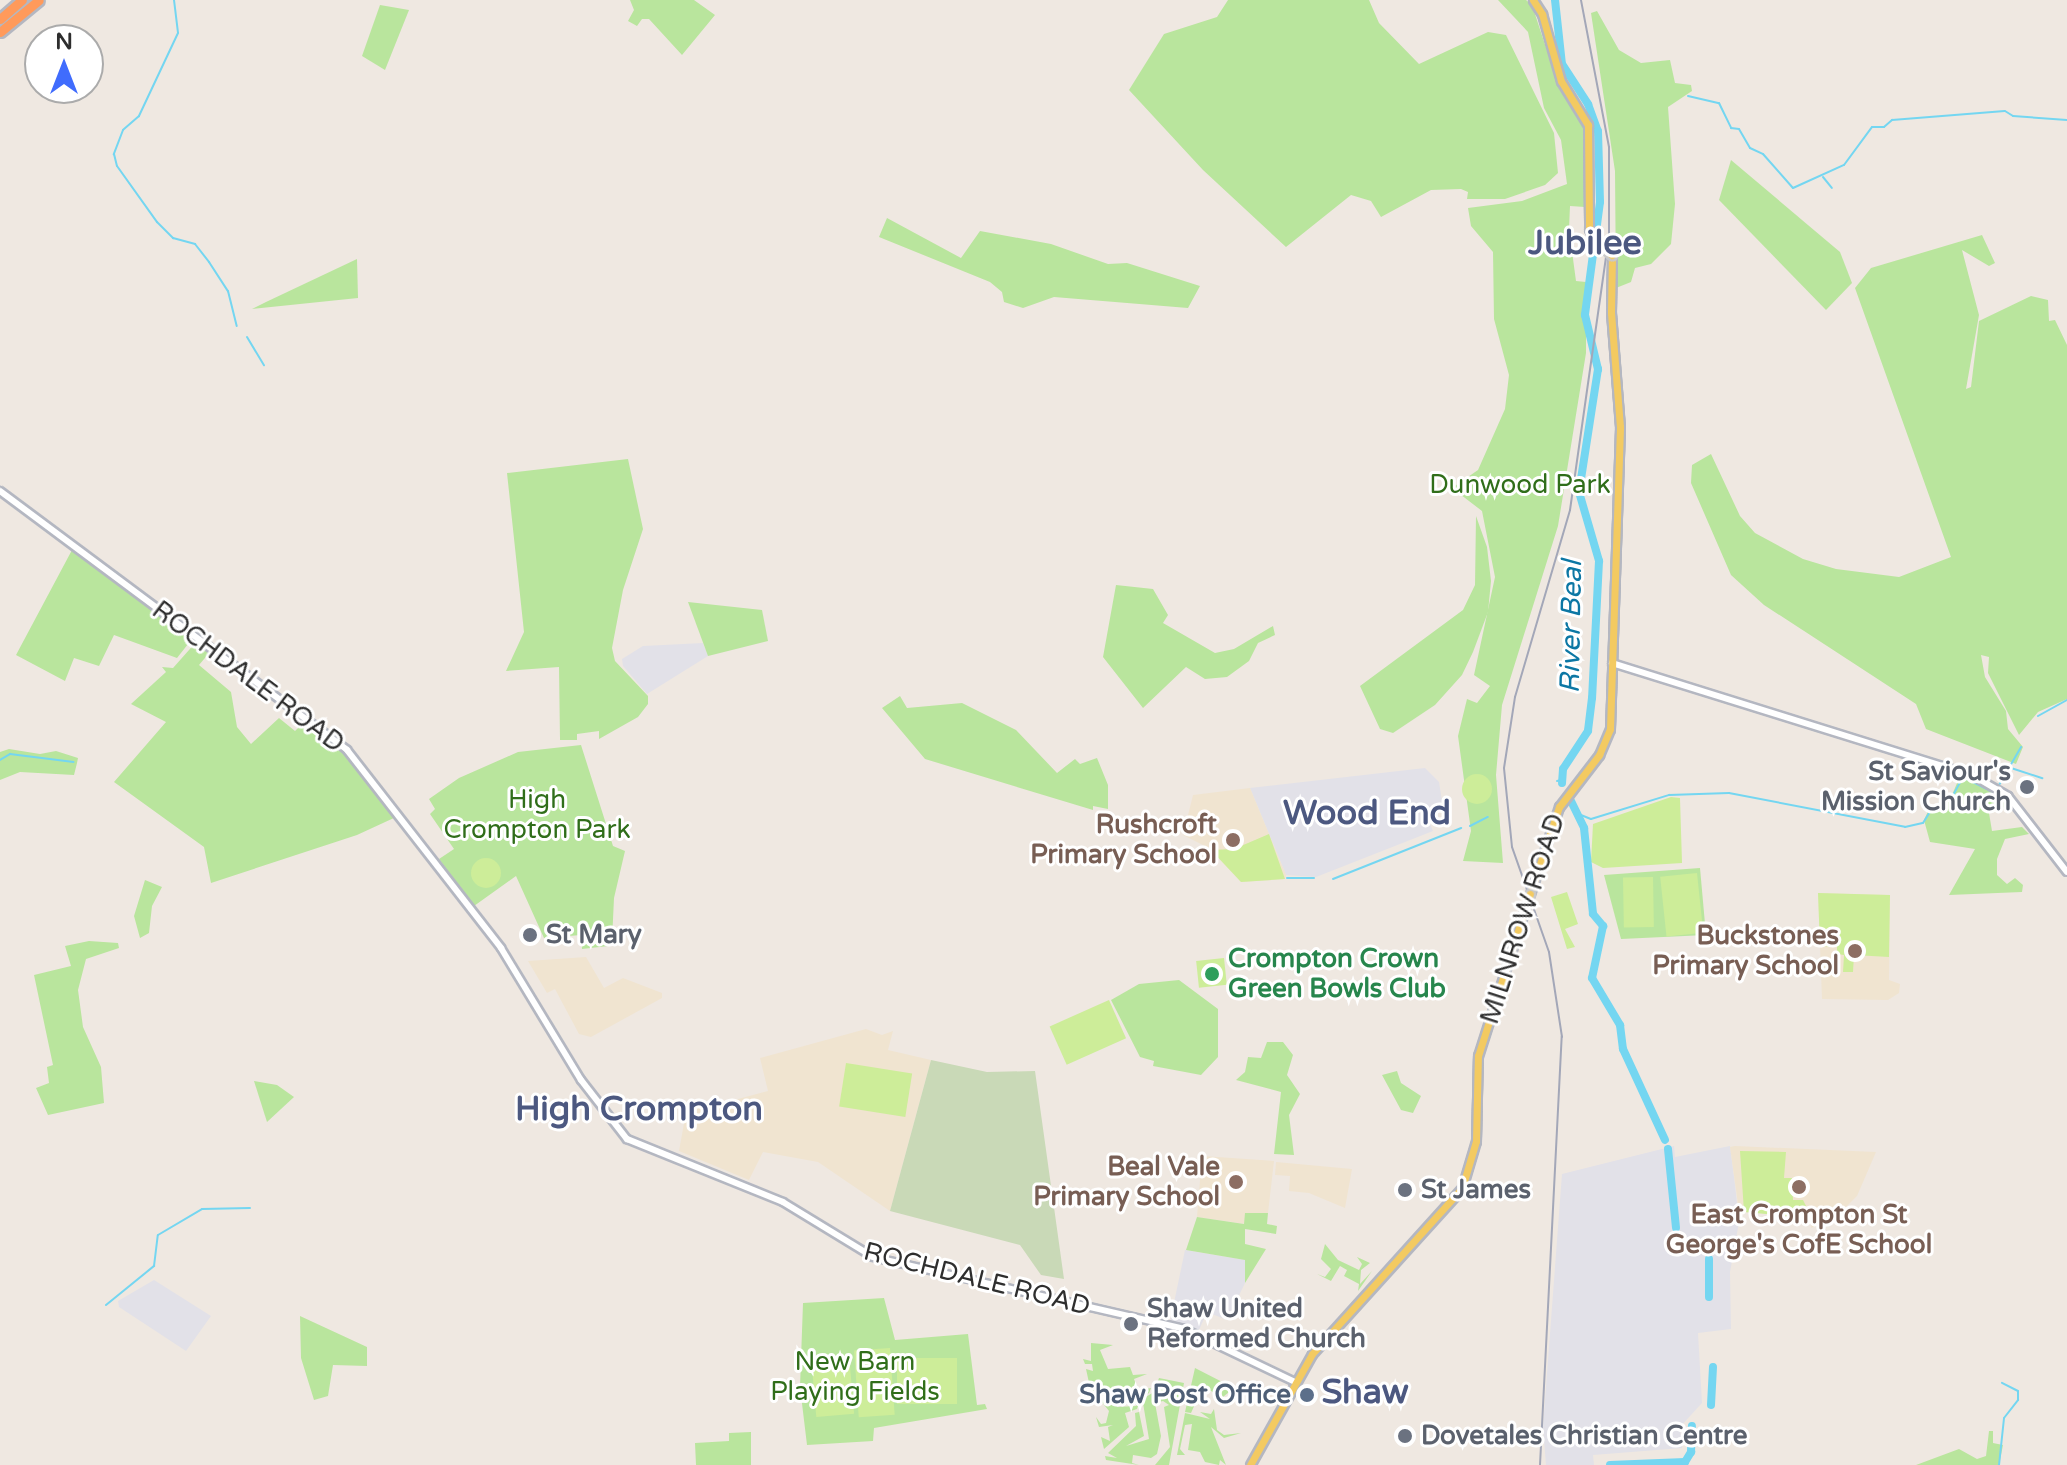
<!DOCTYPE html>
<style>
body{margin:0}
#map{position:relative;width:2067px;height:1465px;overflow:hidden;background:#efe8e1;font-family:"Varela Round",sans-serif}
div>[style]{position:absolute}
.industrial>*{inset:0;background:#e2e1e8}
.education>*{inset:0;background:#f0e4d0}
.green>*{inset:0;background:#b9e59d}
.cemetery>*{inset:0;background:#c9d9b7}
.pitch>*{inset:0;background:#cded99;transform-origin:0 0}
.round{border-radius:50%}
.stream>*{height:2px;margin:-1px;padding:0 1px;transform-origin:1px;border-radius:1px;background:#74d6f1}
.river>*{height:8px;margin:-4px;padding:0 4px;transform-origin:4px;border-radius:4px;background:#74d6f1}
.roads{filter:drop-shadow(2px 0 #b4b7c1) drop-shadow(-2px 0 #b4b7c1) drop-shadow(0 2px #b4b7c1) drop-shadow(0 -2px #b4b7c1)}
.secondary>*{height:6px;margin:-3px;padding:0 3px;transform-origin:3px;border-radius:3px;background:#fff}
.primary>*{height:7px;margin:-3.5px;padding:0 3.5px;transform-origin:3.5px;border-radius:3.5px;background:#f3ca61}
.highway>*{height:9px;margin:-4.5px;padding:0 4.5px;transform-origin:4.5px;border-radius:4.5px;background:#ff9a5b}
.tram>*{height:2px;margin:-1px;padding:0 1px;transform-origin:1px;border-radius:1px;background:#a3a7b8}
.bridges{filter:drop-shadow(2px 0 #c9c9c9) drop-shadow(-2px 0 #c9c9c9) drop-shadow(0 2px #c9c9c9) drop-shadow(0 -2px #c9c9c9)}
.primary-bridge>*{height:7px;margin:-3.5px;padding:0 3.5px;transform-origin:3.5px;border-radius:3.5px;background:#f3ca61}
.dots>*{width:22px;height:22px;translate:-50% -50%;box-sizing:border-box;border:4px solid #fff;border-radius:50%}
span{translate:-50% -50%;white-space:nowrap;text-align:center;line-height:1.15;-webkit-text-stroke:6px #fff;paint-order:stroke}
.park-label{font-size:26px;color:#306e1a}
.street-label{font-size:26px;color:#2e2e2e}
.worship-label{font-size:26px;color:#5b616d;font-weight:700}
.right{translate:-100% -50%;text-align:right}
.left{translate:0 -50%;text-align:left}
.education-label{font-size:26px;color:#785e54;font-weight:700}
.leisure-label{font-size:26px;color:#27864d;font-weight:700}
.service-label{font-size:26px;color:#4e5e75;font-weight:700}
.water-label{font-size:28px;color:#0c77a4;font-style:italic}
.district-label{font-size:34px;color:#4c5880;font-weight:700}
.north{position:absolute;left:24px;top:24px;width:80px;height:80px;box-sizing:border-box;background:#fff;border:2px solid #ababab;border-radius:50%;rotate:0deg;font-size:22px;font-weight:700;line-height:32px;text-align:center;color:#2e2e2e}
.north::after{content:'';display:block;margin:auto;width:28px;height:36px;background:#406cfd;clip-path:polygon(50% 0,100% 100%,50% 72%,0 100%)}
</style>
<div id="map">
<div class="industrial">
<div style="clip-path:polygon(703px 643px,708px 656px,647px 694px,623px 666px,622px 659px,643px 646px)"></div>
<div style="clip-path:polygon(1425px 768px,1439px 782px,1443px 807px,1427px 816px,1433px 831px,1316px 877px,1286px 875px,1250px 788px)"></div>
<div style="clip-path:polygon(1674px 1146px,1675px 1157px,1730px 1146px,1735px 1185px,1739px 1222px,1730px 1272px,1731px 1329px,1698px 1333px,1702px 1403px,1680px 1427px,1682px 1448px,1593px 1455px,1594px 1465px,1546px 1465px,1543px 1427px,1562px 1174px)"></div>
<div style="clip-path:polygon(1185px 1250px,1245px 1260px,1245px 1283px,1227px 1320px,1207px 1312px,1199px 1330px,1170px 1322px)"></div>
<div style="clip-path:polygon(154px 1280px,211px 1316px,186px 1351px,119px 1307px,118px 1301px)"></div>
</div>
<div class="education">
<div style="clip-path:polygon(1250px 788px,1286px 875px,1285px 879px,1241px 882px,1209px 848px,1183px 835px,1193px 795px)"></div>
<div style="clip-path:polygon(1818px 893px,1890px 895px,1889px 980px,1900px 984px,1899px 993px,1888px 1000px,1822px 999px)"></div>
<div style="clip-path:polygon(586px 957px,604px 988px,623px 978px,662px 993px,662px 998px,591px 1037px,579px 1034px,555px 989px,547px 993px,528px 961px)"></div>
<div style="clip-path:polygon(866px 1029px,882px 1035px,893px 1031px,888px 1050px,931px 1060px,890px 1211px,818px 1162px,763px 1152px,749px 1180px,679px 1151px,688px 1101px,716px 1105px,768px 1091px,760px 1058px)"></div>
<div style="clip-path:polygon(1730px 1147px,1735px 1146px,1876px 1152px,1857px 1196px,1838px 1215px,1811px 1228px,1812px 1218px,1739px 1211px)"></div>
<div style="clip-path:polygon(1202px 1156px,1274px 1161px,1268px 1213px,1246px 1213px,1245px 1224px,1197px 1217px)"></div>
<div style="clip-path:polygon(1276px 1162px,1352px 1169px,1345px 1208px,1309px 1193px,1289px 1191px,1290px 1176px,1275px 1175px)"></div>
</div>
<div class="green">
<div style="clip-path:polygon(630px 0,694px 0,715px 15px,682px 55px,649px 19px,642px 19px,637px 26px,628px 21px,634px 10px)"></div>
<div style="clip-path:polygon(1228px 0,1369px 0,1379px 23px,1419px 64px,1488px 32px,1506px 35px,1554px 133px,1558px 173px,1545px 185px,1505px 199px,1467px 199px,1468px 192px,1461px 189px,1431px 190px,1381px 217px,1371px 201px,1351px 195px,1286px 247px,1203px 170px,1129px 90px,1164px 34px,1217px 17px)"></div>
<div style="clip-path:polygon(1498px 0,1526px 0,1532px 5px,1556px 78px,1586px 123px,1585px 207px,1570px 206px,1569px 229px,1576px 281px,1586px 282px,1586px 353px,1558px 526px,1502px 705px,1496px 775px,1503px 863px,1463px 861px,1471px 831px,1458px 736px,1467px 699px,1477px 703px,1490px 686px,1474px 675px,1495px 577px,1482px 511px,1452px 488px,1478px 470px,1505px 409px,1509px 375px,1494px 319px,1493px 252px,1471px 226px,1468px 208px,1522px 201px,1567px 184px,1561px 140px,1544px 108px,1528px 32px)"></div>
<div style="clip-path:polygon(380px 5px,409px 10px,385px 70px,362px 56px)"></div>
<div style="clip-path:polygon(1597px 11px,1619px 50px,1641px 63px,1670px 60px,1675px 83px,1691px 85px,1692px 91px,1668px 107px,1675px 204px,1671px 244px,1651px 264px,1635px 268px,1631px 282px,1616px 288px,1615px 171px,1591px 13px)"></div>
<div style="clip-path:polygon(1731px 160px,1840px 252px,1852px 283px,1826px 310px,1719px 200px)"></div>
<div style="clip-path:polygon(887px 218px,961px 258px,980px 231px,1051px 244px,1108px 264px,1127px 263px,1200px 286px,1188px 308px,1054px 297px,1023px 308px,1004px 302px,1002px 292px,990px 282px,879px 237px)"></div>
<div style="clip-path:polygon(1982px 235px,1995px 263px,1989px 266px,1962px 250px,1979px 315px,1966px 389px,1971px 387px,1979px 321px,2031px 296px,2048px 300px,2049px 321px,2055px 320px,2067px 345px,2067px 699px,2038px 712px,2019px 735px,1988px 673px,1989px 657px,1981px 655px,1985px 677px,2006px 711px,2008px 729px,2023px 747px,2016px 764px,1926px 729px,1916px 704px,1764px 605px,1731px 575px,1691px 483px,1692px 465px,1711px 454px,1740px 516px,1755px 533px,1803px 559px,1836px 569px,1899px 577px,1951px 557px,1855px 288px,1871px 268px)"></div>
<div style="clip-path:polygon(357px 259px,358px 298px,252px 309px,266px 302px)"></div>
<div style="clip-path:polygon(628px 459px,643px 529px,623px 590px,612px 648px,615px 661px,648px 696px,648px 704px,638px 717px,599px 739px,599px 731px,577px 734px,577px 740px,560px 740px,559px 667px,506px 671px,524px 632px,507px 473px)"></div>
<div style="clip-path:polygon(1476px 516px,1487px 547px,1491px 581px,1488px 612px,1473px 652px,1462px 675px,1435px 705px,1393px 733px,1380px 729px,1360px 686px,1463px 610px,1475px 585px)"></div>
<div style="clip-path:polygon(72px 550px,192px 639px,177px 658px,114px 635px,99px 666px,74px 658px,65px 681px,16px 655px)"></div>
<div style="clip-path:polygon(1116px 585px,1153px 589px,1168px 615px,1163px 623px,1215px 653px,1234px 649px,1273px 626px,1275px 635px,1258px 643px,1249px 661px,1227px 677px,1205px 679px,1186px 667px,1143px 708px,1103px 657px)"></div>
<div style="clip-path:polygon(688px 602px,762px 610px,768px 641px,708px 656px)"></div>
<div style="clip-path:polygon(197px 641px,210px 652px,199px 665px,231px 692px,237px 727px,251px 744px,279px 718px,295px 731px,306px 720px,341px 750px,396px 817px,357px 835px,211px 883px,204px 847px,114px 782px,166px 722px,131px 704px,166px 672px,162px 667px,173px 668px)"></div>
<div style="clip-path:polygon(900px 696px,907px 708px,962px 703px,1016px 730px,1057px 773px,1075px 759px,1080px 764px,1097px 758px,1108px 785px,1108px 809px,1093px 806px,1093px 810px,925px 759px,882px 708px)"></div>
<div style="clip-path:polygon(581px 745px,613px 846px,625px 851px,614px 898px,612px 941px,608px 946px,582px 949px,581px 935px,544px 938px,516px 876px,474px 906px,439px 859px,454px 849px,430px 814px,435px 809px,429px 799px,459px 778px,518px 752px)"></div>
<div style="clip-path:polygon(9px 749px,40px 754px,56px 751px,78px 758px,77px 763px,74px 775px,20px 772px,0 780px,0 752px)"></div>
<div style="clip-path:polygon(1960px 776px,1991px 790px,2007px 806px,1989px 813px,1992px 831px,2022px 827px,2029px 834px,2005px 839px,1997px 859px,1997px 875px,2007px 884px,2015px 878px,2023px 885px,2022px 892px,1949px 895px,1975px 849px,1930px 842px,1924px 820px,1929px 809px,1952px 795px)"></div>
<div style="clip-path:polygon(1700px 868px,1706px 935px,1621px 939px,1604px 875px)"></div>
<div style="clip-path:polygon(145px 880px,162px 887px,152px 906px,149px 933px,140px 938px,134px 916px)"></div>
<div style="clip-path:polygon(89px 941px,118px 943px,119px 948px,86px 959px,78px 990px,83px 1027px,101px 1067px,104px 1103px,48px 1115px,36px 1088px,49px 1083px,47px 1067px,53px 1065px,34px 975px,71px 966px,65px 946px)"></div>
<div style="clip-path:polygon(1179px 980px,1218px 1009px,1218px 1057px,1201px 1075px,1153px 1066px,1154px 1061px,1140px 1057px,1111px 1000px,1139px 984px)"></div>
<div style="clip-path:polygon(1267px 1042px,1283px 1042px,1293px 1055px,1287px 1075px,1300px 1094px,1289px 1115px,1294px 1155px,1274px 1154px,1281px 1092px,1236px 1080px,1245px 1072px,1248px 1057px,1261px 1058px)"></div>
<div style="clip-path:polygon(1397px 1071px,1401px 1083px,1421px 1096px,1413px 1113px,1401px 1110px,1382px 1075px)"></div>
<div style="clip-path:polygon(254px 1081px,277px 1085px,294px 1097px,267px 1122px)"></div>
<div style="clip-path:polygon(1245px 1213px,1268px 1213px,1267px 1224px,1277px 1226px,1276px 1234px,1245px 1229px,1245px 1244px,1266px 1249px,1245px 1283px,1245px 1260px,1186px 1250px,1197px 1217px,1244px 1224px)"></div>
<div style="clip-path:polygon(1325px 1244px,1338px 1260px,1359px 1270px,1362px 1264px,1357px 1257px,1370px 1263px,1361px 1270px,1360px 1284px,1372px 1271px,1358px 1291px,1359px 1284px,1344px 1276px,1347px 1270px,1340px 1266px,1331px 1281px,1317px 1274px,1325px 1277px,1331px 1269px,1321px 1259px)"></div>
<div style="clip-path:polygon(884px 1298px,895px 1340px,968px 1334px,977px 1405px,985px 1404px,987px 1409px,874px 1428px,873px 1441px,807px 1445px,800px 1387px,803px 1303px)"></div>
<div style="clip-path:polygon(300px 1316px,367px 1347px,367px 1366px,333px 1365px,328px 1396px,314px 1400px,301px 1358px)"></div>
<div style="clip-path:polygon(1091px 1343px,1113px 1345px,1100px 1350px,1108px 1369px,1130px 1367px,1133px 1375px,1147px 1374px,1134px 1379px,1138px 1390px,1151px 1388px,1149px 1393px,1137px 1401px,1116px 1401px,1117px 1407px,1136px 1406px,1139px 1401px,1154px 1392px,1159px 1378px,1184px 1383px,1169px 1465px,1155px 1465px,1170px 1447px,1164px 1407px,1169px 1405px,1163px 1401px,1155px 1403px,1161px 1436px,1157px 1454px,1151px 1458px,1133px 1455px,1132px 1463px,1139px 1465px,1106px 1460px,1105px 1456px,1117px 1458px,1108px 1453px,1136px 1426px,1135px 1413px,1139px 1412px,1144px 1436px,1126px 1446px,1149px 1439px,1143px 1403px,1139px 1403px,1137px 1409px,1125px 1413px,1129px 1427px,1104px 1449px,1101px 1437px,1110px 1441px,1108px 1427px,1113px 1425px,1099px 1427px,1096px 1417px,1101px 1424px,1106px 1423px,1109px 1411px,1101px 1401px,1107px 1397px,1091px 1392px,1086px 1369px,1093px 1371px,1092px 1364px,1085px 1364px,1083px 1359px,1091px 1361px)"></div>
<div style="clip-path:polygon(1195px 1368px,1234px 1388px,1223px 1397px,1207px 1389px,1200px 1393px,1191px 1413px,1185px 1412px)"></div>
<div style="clip-path:polygon(1214px 1409px,1217px 1430px,1224px 1435px,1241px 1433px,1224px 1438px,1211px 1427px,1226px 1465px,1220px 1460px,1219px 1465px,1205px 1462px,1200px 1452px,1188px 1450px,1192px 1424px,1185px 1425px,1180px 1449px,1185px 1455px,1177px 1455px,1185px 1413px,1210px 1419px,1200px 1412px,1211px 1414px)"></div>
<div style="clip-path:polygon(1989px 1431px,1993px 1431px,1993px 1443px,2003px 1445px,1999px 1465px,1916px 1465px,1959px 1449px,1977px 1459px,1986px 1456px)"></div>
<div style="clip-path:polygon(751px 1432px,751px 1465px,696px 1465px,695px 1443px,729px 1441px,729px 1433px)"></div>
</div>
<div class="cemetery">
<div style="clip-path:polygon(931px 1060px,987px 1072px,1035px 1071px,1064px 1279px,1041px 1275px,1020px 1245px,890px 1211px)"></div>
</div>
<div class="pitch">
<div class="round" style="left:1462px;top:774px;width:30px;height:30px"></div>
<div style="clip-path:polygon(1671px 797px,1680px 798px,1682px 863px,1603px 868px,1591px 862px,1593px 824px)"></div>
<div style="clip-path:polygon(1269px 834px,1285px 879px,1241px 882px,1211px 850px,1234px 849px)"></div>
<div class="round" style="left:471px;top:858px;width:30px;height:30px"></div>
<div style="left:1697px;top:873px;width:60px;height:37px;rotate:84deg"></div>
<div style="left:1653px;top:877px;width:50px;height:30px;rotate:89deg"></div>
<div style="clip-path:polygon(1567px 892px,1578px 924px,1565px 929px,1575px 947px,1567px 949px,1551px 897px)"></div>
<div style="clip-path:polygon(1818px 893px,1890px 895px,1889px 957px,1854px 955px,1853px 972px,1843px 972px,1844px 955px,1837px 954px,1837px 947px,1820px 946px)"></div>
<div style="left:1224px;top:958px;width:27px;height:28px;rotate:84deg"></div>
<div style="left:1109px;top:1000px;width:42px;height:65px;rotate:66deg"></div>
<div style="left:846px;top:1063px;width:67px;height:44px;rotate:9deg"></div>
<div style="clip-path:polygon(1740px 1151px,1786px 1152px,1784px 1178px,1792px 1178px,1793px 1200px,1803px 1200px,1812px 1218px,1744px 1212px)"></div>
<div style="left:890px;top:1348px;width:67px;height:36px;rotate:86deg"></div>
<div style="left:849px;top:1355px;width:59px;height:38px;rotate:85deg"></div>
<div style="left:957px;top:1358px;width:46px;height:60px;rotate:90deg"></div>
</div>
<div class="stream">
<div style="left:174px;top:0;width:33px;rotate:83deg"></div>
<div style="left:178px;top:33px;width:92px;rotate:115.2deg"></div>
<div style="left:139px;top:116px;width:21px;rotate:139deg"></div>
<div style="left:123px;top:130px;width:26px;rotate:111deg"></div>
<div style="left:114px;top:154px;width:12px;rotate:76deg"></div>
<div style="left:117px;top:166px;width:69px;rotate:54.5deg"></div>
<div style="left:157px;top:222px;width:23px;rotate:45deg"></div>
<div style="left:173px;top:238px;width:23px;rotate:15deg"></div>
<div style="left:195px;top:244px;width:23px;rotate:52deg"></div>
<div style="left:209px;top:262px;width:35px;rotate:57deg"></div>
<div style="left:228px;top:291px;width:36px;rotate:76deg"></div>
<div style="left:1688px;top:96px;width:32px;rotate:13deg"></div>
<div style="left:1719px;top:103px;width:28px;rotate:64deg"></div>
<div style="left:1731px;top:128px;width:8px;rotate:7deg"></div>
<div style="left:1739px;top:129px;width:22px;rotate:60deg"></div>
<div style="left:1750px;top:148px;width:14px;rotate:25deg"></div>
<div style="left:1763px;top:154px;width:45px;rotate:48.6deg"></div>
<div style="left:1793px;top:188px;width:56px;rotate:-24.3deg"></div>
<div style="left:1844px;top:165px;width:47px;rotate:-53.6deg"></div>
<div style="left:1872px;top:127px;width:12px"></div>
<div style="left:1884px;top:127px;width:11px;rotate:-41deg"></div>
<div style="left:1892px;top:120px;width:113px;rotate:-4.6deg"></div>
<div style="left:2005px;top:111px;width:9px;rotate:32deg"></div>
<div style="left:2013px;top:116px;width:54px;rotate:4.2deg"></div>
<div style="left:1823px;top:177px;width:14px;rotate:51deg"></div>
<div style="left:247px;top:337px;width:33px;rotate:59deg"></div>
<div style="left:2038px;top:716px;width:33px;rotate:-29deg"></div>
<div style="left:0;top:760px;width:12px;rotate:-31deg"></div>
<div style="left:10px;top:754px;width:64px;rotate:7.1deg"></div>
<div style="left:2011px;top:768px;width:33px;rotate:18deg"></div>
<div style="left:1557px;top:781px;width:4px;rotate:-14deg"></div>
<div style="left:1999px;top:785px;width:44px;rotate:-59.9deg"></div>
<div style="left:1576px;top:813px;width:16px;rotate:22deg"></div>
<div style="left:1591px;top:819px;width:82px;rotate:-17.1deg"></div>
<div style="left:1669px;top:795px;width:60px;rotate:-1.9deg"></div>
<div style="left:1729px;top:793px;width:179px;rotate:10.9deg"></div>
<div style="left:1905px;top:827px;width:18px;rotate:-13deg"></div>
<div style="left:1923px;top:823px;width:19px;rotate:-58deg"></div>
<div style="left:1933px;top:807px;width:21px;rotate:-28deg"></div>
<div style="left:1952px;top:797px;width:23px;rotate:-61deg"></div>
<div style="left:1963px;top:777px;width:34px;rotate:27deg"></div>
<div style="left:1470px;top:826px;width:20px;rotate:-27deg"></div>
<div style="left:1287px;top:878px;width:27px"></div>
<div style="left:1333px;top:879px;width:138px;rotate:-21.7deg"></div>
<div style="left:106px;top:1305px;width:62px;rotate:-39.1deg"></div>
<div style="left:154px;top:1266px;width:31px;rotate:-83deg"></div>
<div style="left:158px;top:1235px;width:51px;rotate:-30.6deg"></div>
<div style="left:202px;top:1209px;width:48px;rotate:-1.2deg"></div>
<div style="left:1999px;top:1465px;width:47px;rotate:-83.9deg"></div>
<div style="left:2004px;top:1418px;width:23px;rotate:-52deg"></div>
<div style="left:2018px;top:1400px;width:9px;rotate:-90deg"></div>
<div style="left:2018px;top:1391px;width:18px;rotate:-153deg"></div>
</div>
<div class="river">
<div style="left:1555px;top:0;width:64px;rotate:83.8deg"></div>
<div style="left:1562px;top:64px;width:48px;rotate:57deg"></div>
<div style="left:1588px;top:104px;width:29px;rotate:70deg"></div>
<div style="left:1598px;top:131px;width:71px;rotate:88.4deg"></div>
<div style="left:1600px;top:202px;width:114px;rotate:97.6deg"></div>
<div style="left:1585px;top:315px;width:56px;rotate:76.5deg"></div>
<div style="left:1598px;top:369px;width:124px;rotate:98.8deg"></div>
<div style="left:1579px;top:492px;width:72px;rotate:73.8deg"></div>
<div style="left:1599px;top:561px;width:137px;rotate:92.9deg"></div>
<div style="left:1592px;top:698px;width:33px;rotate:97deg"></div>
<div style="left:1588px;top:731px;width:45px;rotate:123.3deg"></div>
<div style="left:1563px;top:769px;width:14px;rotate:94deg"></div>
<div style="left:1571px;top:801px;width:30px;rotate:64deg"></div>
<div style="left:1584px;top:828px;width:86px;rotate:84deg"></div>
<div style="left:1593px;top:914px;width:16px;rotate:50deg"></div>
<div style="left:1603px;top:926px;width:53px;rotate:101.9deg"></div>
<div style="left:1592px;top:978px;width:55px;rotate:59.2deg"></div>
<div style="left:1620px;top:1025px;width:24px;rotate:83deg"></div>
<div style="left:1623px;top:1049px;width:100px;rotate:65.2deg"></div>
<div style="left:1668px;top:1149px;width:79px;rotate:84.2deg"></div>
<div style="left:1709px;top:1259px;width:38px;rotate:90deg"></div>
<div style="left:1711px;top:1405px;width:38px;rotate:-87deg"></div>
<div style="left:1610px;top:1465px;width:75px;rotate:-2.3deg"></div>
<div style="left:1685px;top:1462px;width:12px;rotate:-59deg"></div>
<div style="left:1691px;top:1452px;width:26px;rotate:-88deg"></div>
</div>
<div class="roads">
<div class="secondary">
<div style="left:0;top:491px;width:433px;rotate:36.7deg"></div>
<div style="left:347px;top:750px;width:251px;rotate:52.1deg"></div>
<div style="left:501px;top:948px;width:154px;rotate:58.8deg"></div>
<div style="left:581px;top:1080px;width:75px;rotate:52.1deg"></div>
<div style="left:627px;top:1139px;width:168px;rotate:22deg"></div>
<div style="left:783px;top:1202px;width:105px;rotate:31.4deg"></div>
<div style="left:873px;top:1257px;width:319px;rotate:13deg"></div>
<div style="left:1184px;top:1329px;width:121px;rotate:25.5deg"></div>
<div style="left:1612px;top:663px;width:377px;rotate:17.3deg"></div>
<div style="left:1972px;top:775px;width:42px;rotate:30.3deg"></div>
<div style="left:2008px;top:796px;width:96px;rotate:52.2deg"></div>
</div>
<div class="primary">
<div style="left:1533px;top:0;width:17px;rotate:57deg"></div>
<div style="left:1542px;top:14px;width:70px;rotate:74.2deg"></div>
<div style="left:1561px;top:81px;width:52px;rotate:58.5deg"></div>
<div style="left:1588px;top:125px;width:104px;rotate:89.4deg"></div>
<div style="left:1589px;top:229px;width:11px;rotate:63deg"></div>
<div style="left:1530px;top:894px;width:92px;rotate:-71.6deg"></div>
<div style="left:1559px;top:807px;width:66px;rotate:-52.4deg"></div>
<div style="left:1599px;top:755px;width:28px;rotate:-67deg"></div>
<div style="left:1610px;top:729px;width:302px;rotate:-88.1deg"></div>
<div style="left:1620px;top:427px;width:115px;rotate:-94.5deg"></div>
<div style="left:1611px;top:312px;width:57px;rotate:-89deg"></div>
<div style="left:1250px;top:1465px;width:127px;rotate:-60.8deg"></div>
<div style="left:1312px;top:1354px;width:224px;rotate:-47.9deg"></div>
<div style="left:1462px;top:1188px;width:49px;rotate:-73.4deg"></div>
<div style="left:1476px;top:1141px;width:85px;rotate:-88.7deg"></div>
<div style="left:1478px;top:1056px;width:151px;rotate:-72.3deg"></div>
</div>
<div class="highway">
<div style="left:0;top:19px;width:29px;rotate:-41deg"></div>
<div style="left:0;top:32px;width:50px;rotate:-39.4deg"></div>
</div>
</div>
<div class="tram">
<div style="left:1540px;top:1465px;width:429px;rotate:-87.1deg"></div>
<div style="left:1562px;top:1037px;width:86px;rotate:-98.7deg"></div>
<div style="left:1549px;top:952px;width:111px;rotate:-109.4deg"></div>
<div style="left:1512px;top:847px;width:79px;rotate:-95.8deg"></div>
<div style="left:1504px;top:768px;width:72px;rotate:-81.2deg"></div>
<div style="left:1515px;top:697px;width:195px;rotate:-73.6deg"></div>
<div style="left:1570px;top:510px;width:277px;rotate:-81.9deg"></div>
<div style="left:1609px;top:236px;width:89px;rotate:-90deg"></div>
<div style="left:1609px;top:147px;width:150px;rotate:-100.8deg"></div>
</div>
<div class="bridges">
<div class="primary-bridge">
<div style="left:1594px;top:239px;width:24px;rotate:42deg"></div>
<div style="left:1524px;top:912px;width:19px;rotate:-72deg"></div>
</div>
</div>
<div class="dots">
<div style="left:2027px;top:787px;background:#6b7280"></div>
<div style="left:1233px;top:840px;background:#8d6e63"></div>
<div style="left:530px;top:935px;background:#6b7280"></div>
<div style="left:1855px;top:951px;background:#8d6e63"></div>
<div style="left:1212px;top:974px;background:#2e9e5b"></div>
<div style="left:1236px;top:1182px;background:#8d6e63"></div>
<div style="left:1799px;top:1187px;background:#8d6e63"></div>
<div style="left:1405px;top:1190px;background:#6b7280"></div>
<div style="left:1131px;top:1324px;background:#6b7280"></div>
<div style="left:1307px;top:1395px;background:#5c6f8a"></div>
<div style="left:1405px;top:1436px;background:#6b7280"></div>
</div>
<div class="park-label">
<span style="left:1520px;top:485px">Dunwood Park</span>
<span style="left:537px;top:815px">High<br>Crompton Park</span>
<span style="left:855px;top:1377px">New Barn<br>Playing Fields</span>
</div>
<div class="street-label">
<span style="left:248px;top:677px;rotate:37deg">ROCHDALE ROAD</span>
<span style="left:1523px;top:919px;rotate:-72deg">MILNROW ROAD</span>
<span style="left:977px;top:1279px;rotate:14deg">ROCHDALE ROAD</span>
</div>
<div class="worship-label">
<span class="right" style="left:2011px;top:787px">St Saviour's<br>Mission Church</span>
<span class="left" style="left:546px;top:935px">St Mary</span>
<span class="left" style="left:1421px;top:1190px">St James</span>
<span class="left" style="left:1147px;top:1324px">Shaw United<br>Reformed Church</span>
<span class="left" style="left:1421px;top:1436px">Dovetales Christian Centre</span>
</div>
<div class="education-label">
<span class="right" style="left:1217px;top:840px">Rushcroft<br>Primary School</span>
<span class="right" style="left:1839px;top:951px">Buckstones<br>Primary School</span>
<span class="right" style="left:1220px;top:1182px">Beal Vale<br>Primary School</span>
<span style="left:1799px;top:1230px">East Crompton St<br>George's CofE School</span>
</div>
<div class="leisure-label">
<span class="left" style="left:1228px;top:974px">Crompton Crown<br>Green Bowls Club</span>
</div>
<div class="service-label">
<span class="right" style="left:1291px;top:1395px">Shaw Post Office</span>
</div>
<div class="water-label">
<span style="left:1571px;top:627px;rotate:-89deg">River Beal</span>
</div>
<div class="district-label">
<span style="left:1585px;top:244px">Jubilee</span>
<span style="left:1367px;top:814px">Wood End</span>
<span style="left:639px;top:1110px">High Crompton</span>
<span style="left:1365px;top:1393px">Shaw</span>
</div>
<div class="north">N</div>
</div>
